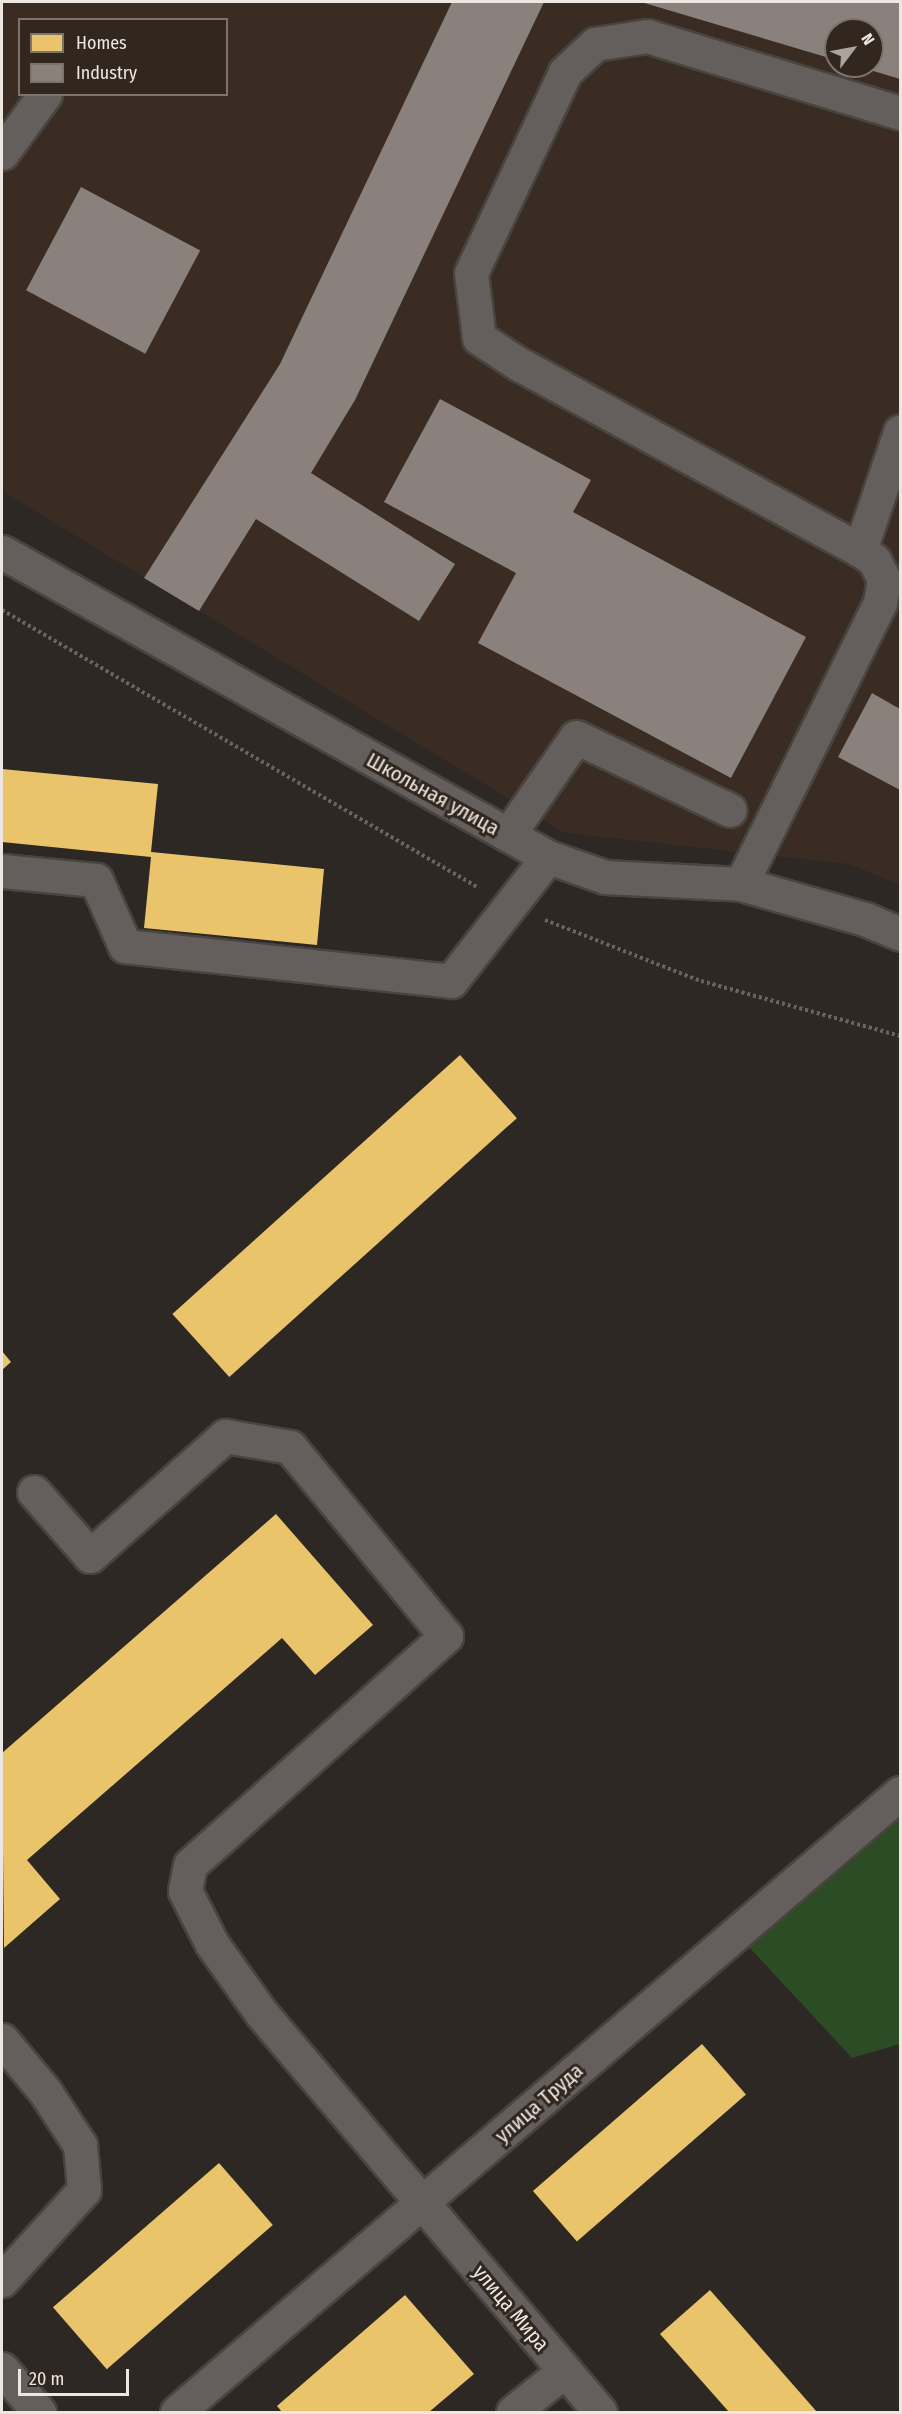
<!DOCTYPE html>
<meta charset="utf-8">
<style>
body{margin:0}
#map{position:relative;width:902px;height:2414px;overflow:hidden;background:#2d2823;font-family:"Fira Sans Condensed",sans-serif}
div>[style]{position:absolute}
.industrial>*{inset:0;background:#3a2c22}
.green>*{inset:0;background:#2b4c25}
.homes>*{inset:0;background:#e9c46a;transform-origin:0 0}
.industry>*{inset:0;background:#8a817c;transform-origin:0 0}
.path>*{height:4px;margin-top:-2px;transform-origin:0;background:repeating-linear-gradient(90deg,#68645f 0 3px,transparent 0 6px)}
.roads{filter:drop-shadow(2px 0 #48443f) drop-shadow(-2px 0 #48443f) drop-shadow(0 2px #48443f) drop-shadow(0 -2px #48443f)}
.minor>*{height:33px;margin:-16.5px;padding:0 16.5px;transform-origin:16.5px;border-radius:16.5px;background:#645f5c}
span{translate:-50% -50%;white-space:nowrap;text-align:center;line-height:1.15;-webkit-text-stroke:6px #31271f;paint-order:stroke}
.street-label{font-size:21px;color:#ede6e1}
.frame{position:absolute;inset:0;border:3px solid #ede6e1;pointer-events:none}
.legend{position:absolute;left:18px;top:18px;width:210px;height:78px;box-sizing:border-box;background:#31271f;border:2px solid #7c736d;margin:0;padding:8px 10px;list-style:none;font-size:18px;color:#ede6e1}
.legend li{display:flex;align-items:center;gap:12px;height:30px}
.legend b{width:30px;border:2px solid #7c736d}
.north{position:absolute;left:824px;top:18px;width:60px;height:60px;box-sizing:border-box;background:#31271f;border:2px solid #7c736d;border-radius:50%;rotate:58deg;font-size:16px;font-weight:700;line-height:24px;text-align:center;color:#ede6e1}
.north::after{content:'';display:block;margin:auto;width:21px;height:27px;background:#aaa49e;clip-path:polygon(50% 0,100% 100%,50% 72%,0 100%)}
.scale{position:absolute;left:18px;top:2369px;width:111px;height:27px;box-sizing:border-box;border:3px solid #ede6e1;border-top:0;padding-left:8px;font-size:18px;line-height:21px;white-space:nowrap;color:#ede6e1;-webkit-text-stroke:4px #31271f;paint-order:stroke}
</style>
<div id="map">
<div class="industrial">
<div style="clip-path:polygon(evenodd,2px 2px,900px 2px,900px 885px,849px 864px,565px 833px,2px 491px,2px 2px,20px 20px,226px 20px,226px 94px,20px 94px,20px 20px,2px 2px,836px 30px,872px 30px,872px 66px,836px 66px,836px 30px)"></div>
</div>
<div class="green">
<div style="clip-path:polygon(900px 1816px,900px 2044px,852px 2058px,748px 1946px)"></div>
</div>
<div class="homes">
<div style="clip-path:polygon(2px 769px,158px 784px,151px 852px,324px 869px,317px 945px,144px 928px,151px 857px,2px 842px)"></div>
<div style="left:460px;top:1055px;width:85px;height:387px;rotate:48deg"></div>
<div style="clip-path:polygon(2px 1351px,11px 1362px,2px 1370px)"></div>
<div style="clip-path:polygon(276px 1514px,373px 1625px,315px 1675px,282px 1638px,27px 1860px,60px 1899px,4px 1948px,2px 1753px)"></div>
<div style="left:702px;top:2044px;width:67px;height:224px;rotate:49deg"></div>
<div style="left:219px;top:2163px;width:82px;height:220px;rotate:49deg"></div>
<div style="clip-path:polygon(710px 2290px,817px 2412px,729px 2412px,660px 2334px)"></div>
<div style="clip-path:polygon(405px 2295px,474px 2374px,429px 2412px,282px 2412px,277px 2406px)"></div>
</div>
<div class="industry">
<div style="clip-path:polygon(452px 2px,544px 2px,355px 400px,311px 473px,455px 564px,419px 621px,256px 519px,199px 611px,144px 578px,280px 364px)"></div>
<div style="clip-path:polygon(641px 2px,900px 2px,900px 79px,860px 67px,872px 66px,872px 30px,836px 30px,836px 60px)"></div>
<div style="left:81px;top:187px;width:135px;height:117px;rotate:28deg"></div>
<div style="clip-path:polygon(440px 399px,591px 480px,573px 512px,806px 637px,731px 778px,478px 643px,516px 573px,384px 502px)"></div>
<div style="clip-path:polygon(872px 693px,900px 709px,900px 790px,838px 757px)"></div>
</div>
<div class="path">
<div style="left:2px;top:610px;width:552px;rotate:30.23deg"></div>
<div style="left:545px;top:920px;width:168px;rotate:21.4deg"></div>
<div style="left:701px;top:981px;width:206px;rotate:15.4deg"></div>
</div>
<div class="roads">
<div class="minor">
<div style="left:2px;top:153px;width:73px;rotate:-53.9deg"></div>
<div style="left:860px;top:550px;width:125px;rotate:-71.3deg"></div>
<div style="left:2px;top:552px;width:625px;rotate:29.19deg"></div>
<div style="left:548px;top:857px;width:60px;rotate:19.3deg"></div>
<div style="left:605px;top:877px;width:136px;rotate:2.9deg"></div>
<div style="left:741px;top:884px;width:129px;rotate:15.8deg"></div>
<div style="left:865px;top:919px;width:38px;rotate:23deg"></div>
<div style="left:508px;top:835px;width:119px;rotate:-55.2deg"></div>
<div style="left:576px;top:737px;width:170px;rotate:25.4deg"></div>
<div style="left:2px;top:871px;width:94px;rotate:5.5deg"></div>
<div style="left:96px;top:880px;width:72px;rotate:66.3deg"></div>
<div style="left:125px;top:946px;width:328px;rotate:6.1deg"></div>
<div style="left:451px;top:981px;width:157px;rotate:-52deg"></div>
<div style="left:741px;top:884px;width:313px;rotate:-63.7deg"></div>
<div style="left:880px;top:603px;width:24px;rotate:-81deg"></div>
<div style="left:884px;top:579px;width:21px;rotate:-118deg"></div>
<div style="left:874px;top:560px;width:17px;rotate:-144deg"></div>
<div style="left:860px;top:550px;width:387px;rotate:-151.4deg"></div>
<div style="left:520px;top:365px;width:49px;rotate:-146.6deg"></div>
<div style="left:479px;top:338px;width:65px;rotate:-97deg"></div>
<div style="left:471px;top:273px;width:222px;rotate:-64.9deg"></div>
<div style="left:565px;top:72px;width:41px;rotate:-43deg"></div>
<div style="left:595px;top:44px;width:53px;rotate:-8.7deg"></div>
<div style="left:647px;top:36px;width:264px;rotate:16.9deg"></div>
<div style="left:34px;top:1492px;width:85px;rotate:48.8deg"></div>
<div style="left:90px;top:1556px;width:181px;rotate:-41.6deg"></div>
<div style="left:225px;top:1436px;width:66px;rotate:9.6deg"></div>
<div style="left:290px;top:1447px;width:245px;rotate:50.5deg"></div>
<div style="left:446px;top:1636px;width:343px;rotate:138.2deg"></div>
<div style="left:190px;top:1865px;width:26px;rotate:101deg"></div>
<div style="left:185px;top:1891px;width:59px;rotate:63deg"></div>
<div style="left:212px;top:1944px;width:86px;rotate:54.5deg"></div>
<div style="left:262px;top:2014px;width:522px;rotate:49.66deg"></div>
<div style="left:2px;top:2040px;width:65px;rotate:50deg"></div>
<div style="left:44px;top:2090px;width:66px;rotate:56.8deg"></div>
<div style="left:80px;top:2145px;width:45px;rotate:84.9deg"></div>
<div style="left:84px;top:2190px;width:122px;rotate:132.3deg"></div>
<div style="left:2px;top:2369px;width:57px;rotate:49.3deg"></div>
<div style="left:177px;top:2412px;width:952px;rotate:-40.57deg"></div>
<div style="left:513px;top:2412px;width:65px;rotate:-38.8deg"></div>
</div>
</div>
<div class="street-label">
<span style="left:433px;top:794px;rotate:29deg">Школьная улица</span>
<span style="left:539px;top:2103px;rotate:-41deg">улица Труда</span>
<span style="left:511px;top:2308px;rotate:50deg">улица Мира</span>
</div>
<div class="frame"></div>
<ul class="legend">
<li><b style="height:16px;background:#e9c46a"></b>Homes</li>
<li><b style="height:16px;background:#8a817c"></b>Industry</li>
</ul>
<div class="north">N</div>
<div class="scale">20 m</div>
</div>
